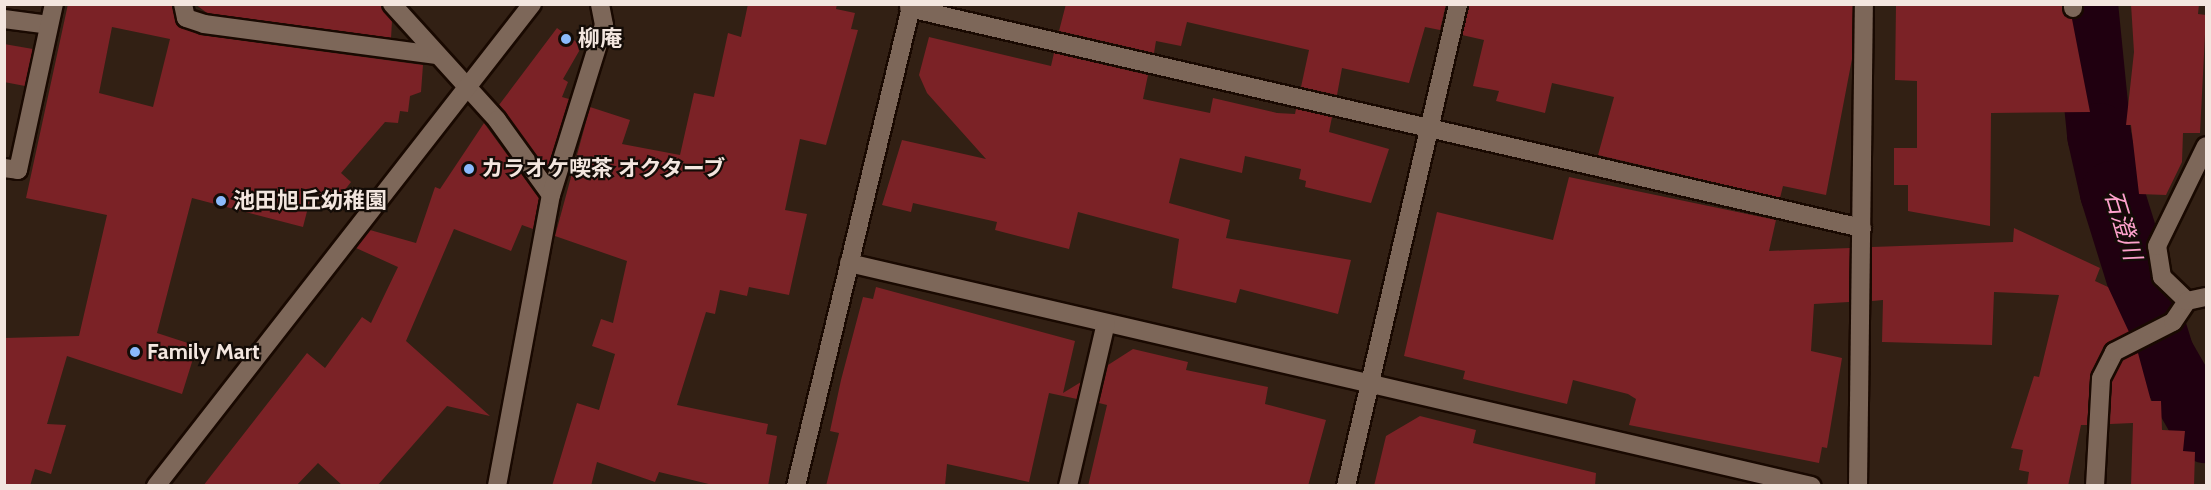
<!DOCTYPE html>
<meta charset="utf-8">
<style>
body{margin:0}
#map{position:relative;width:2211px;height:490px;overflow:hidden;background:#322014;font-family:Cabin,"Noto Sans JP",sans-serif}
div>[style]{position:absolute}
.river>*{height:64px;margin:-32px;padding:0 32px;transform-origin:32px;border-radius:32px;background:#200010}
.building>*{inset:0;background:#7b2226}
.roads{filter:drop-shadow(2px 0 #190901) drop-shadow(-2px 0 #190901) drop-shadow(0 2px #190901) drop-shadow(0 -2px #190901)}
.minor>*{height:18px;margin:-9px;padding:0 9px;transform-origin:9px;border-radius:9px;background:#7d6759}
.dots>*{width:16px;height:16px;translate:-50% -50%;box-sizing:border-box;border:3px solid #140c07;border-radius:50%}
span{translate:-50% -50%;white-space:nowrap;text-align:center;line-height:1.15;-webkit-text-stroke:4.5px #140c07;paint-order:stroke}
.poi-label{font-size:22px;color:#f3e6df;font-weight:700}
.left{translate:0 -50%;text-align:left}
.water-label{font-size:24px;color:#fea1cc;font-style:italic}
.frame{position:absolute;inset:0;border:6px solid #f3e6df;pointer-events:none}
</style>
<div id="map">
<div class="river">
<div style="left:2086px;top:4px;width:132px;rotate:84.3deg"></div>
<div style="left:2099px;top:135px;width:59px;rotate:77.4deg"></div>
<div style="left:2112px;top:193px;width:169px;rotate:72.7deg"></div>
<div style="left:2162px;top:354px;width:89px;rotate:60.3deg"></div>
</div>
<div class="building">
<div style="clip-path:polygon(evenodd,68px 4px,172px 4px,178px 26px,200px 35px,423px 65px,421px 92px,410px 96px,408px 112px,400px 111px,398px 123px,385px 122px,341px 173px,351px 182px,333px 205px,313px 188px,303px 227px,192px 198px,157px 333px,197px 346px,182px 394px,67px 356px,47px 424px,66px 425px,51px 474px,35px 469px,30px 486px,4px 486px,4px 338px,79px 336px,107px 215px,26px 198px,68px 4px,112px 27px,170px 39px,153px 107px,99px 93px,112px 27px)"></div>
<div style="clip-path:polygon(195px 4px,381px 4px,392px 21px,391px 38px,207px 13px)"></div>
<div style="clip-path:polygon(748px 4px,837px 4px,836px 9px,855px 13px,851px 29px,858px 30px,826px 145px,800px 139px,785px 210px,807px 214px,789px 295px,749px 287px,747px 296px,720px 290px,715px 314px,706px 312px,677px 405px,768px 424px,766px 434px,777px 436px,768px 486px,717px 486px,659px 472px,655px 482px,597px 462px,591px 486px,552px 486px,577px 403px,599px 410px,615px 354px,592px 346px,601px 319px,613px 323px,627px 261px,555px 236px,590px 107px,630px 120px,622px 144px,680px 155px,694px 93px,714px 97px,728px 33px,741px 37px)"></div>
<div style="clip-path:polygon(1066px 4px,1446px 4px,1440px 30px,1425px 27px,1409px 83px,1342px 68px,1337px 95px,1301px 87px,1309px 50px,1187px 22px,1181px 46px,1156px 41px,1154px 53px,1059px 31px)"></div>
<div style="clip-path:polygon(1469px 4px,1853px 4px,1852px 59px,1826px 195px,1783px 186px,1780px 198px,1598px 155px,1614px 97px,1552px 83px,1545px 113px,1496px 101px,1499px 91px,1473px 86px,1484px 40px,1462px 35px)"></div>
<div style="clip-path:polygon(1896px 4px,2062px 4px,2072px 19px,2090px 112px,1991px 113px,1990px 226px,1908px 211px,1908px 185px,1894px 185px,1894px 148px,1917px 148px,1917px 81px,1895px 80px)"></div>
<div style="clip-path:polygon(2131px 4px,2199px 4px,2198px 14px,2206px 15px,2200px 133px,2183px 133px,2182px 162px,2166px 195px,2139px 194px,2131px 125px,2126px 125px,2134px 52px)"></div>
<div style="clip-path:polygon(557px 28px,582px 46px,563px 79px,568px 82px,562px 97px,569px 99px,547px 170px,499px 105px)"></div>
<div style="clip-path:polygon(929px 37px,1051px 66px,1054px 53px,1148px 75px,1143px 99px,1210px 113px,1213px 98px,1277px 113px,1295px 114px,1296px 109px,1332px 117px,1329px 132px,1389px 149px,1371px 203px,1305px 187px,1306px 181px,1299px 179px,1301px 169px,1245px 156px,1242px 173px,1180px 158px,1169px 203px,1230px 220px,1226px 238px,1351px 260px,1338px 314px,1240px 289px,1236px 303px,1172px 288px,1179px 239px,1078px 212px,1069px 249px,995px 230px,997px 222px,913px 203px,911px 212px,882px 205px,902px 140px,986px 159px,927px 93px,919px 75px)"></div>
<div style="clip-path:polygon(4px 44px,33px 49px,25px 86px,4px 82px)"></div>
<div style="clip-path:polygon(484px 123px,539px 198px,533px 229px,522px 225px,511px 251px,454px 229px,406px 341px,490px 416px,447px 406px,377px 486px,343px 486px,318px 463px,296px 486px,203px 486px,307px 353px,325px 368px,362px 317px,371px 323px,398px 267px,356px 248px,370px 230px,416px 243px,435px 187px,440px 189px)"></div>
<div style="clip-path:polygon(1569px 177px,1776px 220px,1769px 251px,1850px 248px,1849px 302px,1814px 304px,1811px 351px,1842px 358px,1827px 448px,1822px 447px,1819px 463px,1629px 425px,1636px 399px,1628px 394px,1573px 380px,1567px 404px,1463px 379px,1465px 371px,1404px 356px,1437px 212px,1553px 240px)"></div>
<div style="clip-path:polygon(2014px 228px,2100px 268px,2095px 281px,2108px 287px,2129px 332px,2104px 346px,2091px 373px,2087px 425px,2081px 425px,2068px 486px,2027px 486px,2029px 472px,2019px 470px,2023px 450px,2011px 448px,2034px 376px,2039px 377px,2059px 295px,1994px 292px,1992px 345px,1882px 342px,1883px 300px,1872px 301px,1872px 247px,2013px 242px)"></div>
<div style="clip-path:polygon(876px 287px,1075px 341px,1063px 393px,1081px 382px,1077px 399px,1049px 393px,1029px 482px,947px 464px,945px 486px,826px 486px,839px 433px,830px 431px,841px 380px,863px 297px,873px 299px)"></div>
<div style="clip-path:polygon(1133px 349px,1188px 362px,1186px 370px,1268px 387px,1265px 404px,1326px 420px,1308px 486px,1088px 486px,1107px 405px,1099px 403px,1108px 365px)"></div>
<div style="clip-path:polygon(2138px 353px,2151px 401px,2161px 401px,2162px 430px,2185px 431px,2183px 451px,2195px 452px,2194px 486px,2131px 486px,2133px 423px,2110px 424px,2112px 381px,2122px 360px)"></div>
<div style="clip-path:polygon(1420px 416px,1476px 430px,1473px 443px,1596px 473px,1595px 486px,1374px 486px,1386px 436px)"></div>
</div>
<div class="roads">
<div class="minor">
<div style="left:183px;top:4px;width:14px;rotate:78deg"></div>
<div style="left:186px;top:18px;width:19px;rotate:18deg"></div>
<div style="left:204px;top:24px;width:233px;rotate:7.6deg"></div>
<div style="left:392px;top:4px;width:156px;rotate:47.8deg"></div>
<div style="left:497px;top:120px;width:92px;rotate:54.2deg"></div>
<div style="left:2073px;top:4px;width:4px;rotate:90deg"></div>
<div style="left:909px;top:8px;width:978px;rotate:13deg"></div>
<div style="left:4px;top:19px;width:45px;rotate:7.6deg"></div>
<div style="left:4px;top:168px;width:14px;rotate:8deg"></div>
<div style="left:18px;top:170px;width:170px;rotate:-77.8deg"></div>
<div style="left:849px;top:263px;width:988px;rotate:13.04deg"></div>
<div style="left:2187px;top:301px;width:35px;rotate:-136deg"></div>
<div style="left:2162px;top:277px;width:31px;rotate:-99deg"></div>
<div style="left:2157px;top:246px;width:111px;rotate:-63.9deg"></div>
<div style="left:156px;top:486px;width:611px;rotate:-52.04deg"></div>
<div style="left:497px;top:486px;width:296px;rotate:-79.5deg"></div>
<div style="left:551px;top:195px;width:178px;rotate:-72.7deg"></div>
<div style="left:604px;top:25px;width:21px;rotate:-101deg"></div>
<div style="left:796px;top:486px;width:496px;rotate:-76.5deg"></div>
<div style="left:1068px;top:486px;width:167px;rotate:-76.9deg"></div>
<div style="left:1346px;top:486px;width:495px;rotate:-76.9deg"></div>
<div style="left:1858px;top:486px;width:482px;rotate:-89.3deg"></div>
<div style="left:2095px;top:486px;width:108px;rotate:-86.8deg"></div>
<div style="left:2101px;top:378px;width:29px;rotate:-63deg"></div>
<div style="left:2114px;top:352px;width:66px;rotate:-27deg"></div>
<div style="left:2173px;top:322px;width:25px;rotate:-56deg"></div>
<div style="left:2187px;top:301px;width:19px;rotate:-12deg"></div>
</div>
</div>
<div class="dots">
<div style="left:566px;top:39px;background:#8bbafc"></div>
<div style="left:469px;top:169px;background:#8bbafc"></div>
<div style="left:221px;top:201px;background:#8bbafc"></div>
<div style="left:135px;top:352px;background:#8bbafc"></div>
</div>
<div class="poi-label">
<span class="left" style="left:578px;top:39px">柳庵</span>
<span class="left" style="left:481px;top:169px">カラオケ喫茶 オクターブ</span>
<span class="left" style="left:233px;top:201px">池田旭丘幼稚園</span>
<span class="left" style="left:147px;top:352px">Family Mart</span>
</div>
<div class="water-label">
<span style="left:2123px;top:225px;rotate:73deg">石澄川</span>
</div>
<div class="frame"></div>
</div>
